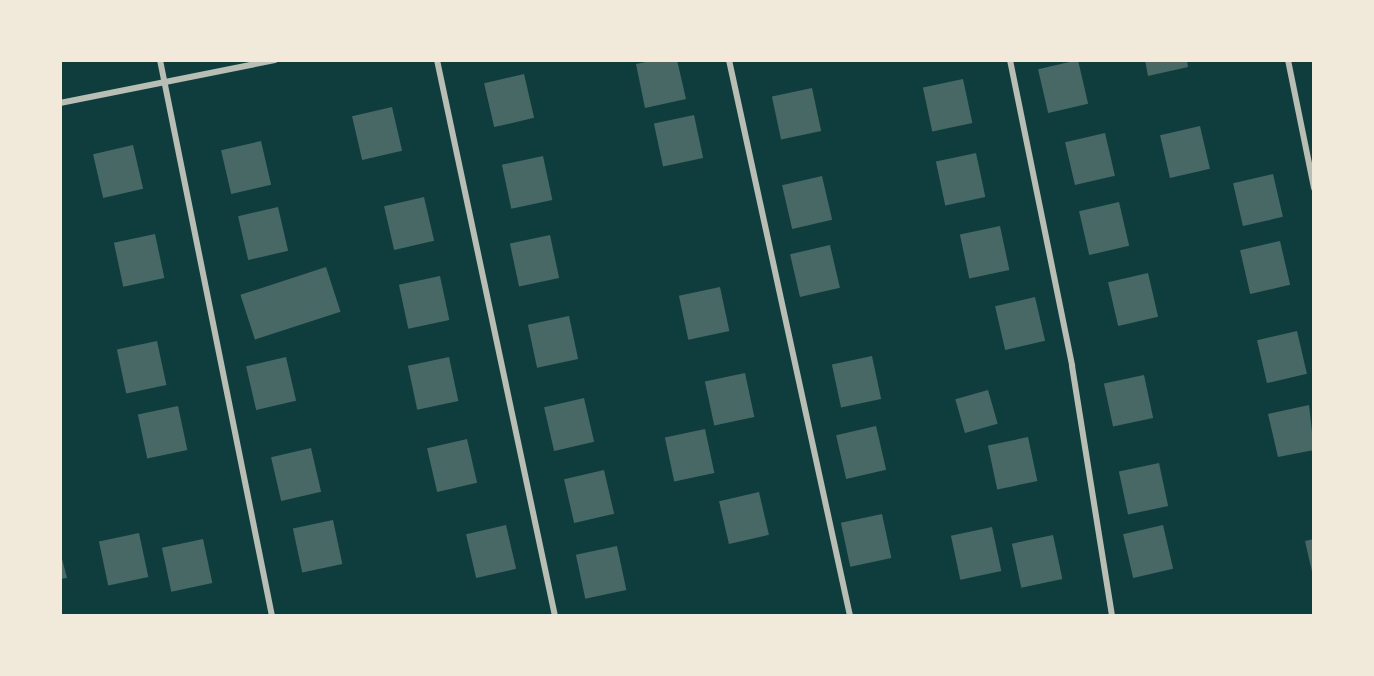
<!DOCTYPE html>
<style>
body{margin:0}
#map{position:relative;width:1374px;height:676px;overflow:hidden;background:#0f3d3e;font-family:"IBM Plex Sans",sans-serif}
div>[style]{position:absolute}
.building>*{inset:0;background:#486865;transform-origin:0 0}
.minor>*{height:6px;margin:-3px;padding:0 3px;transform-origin:3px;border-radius:3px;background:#b8beb3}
span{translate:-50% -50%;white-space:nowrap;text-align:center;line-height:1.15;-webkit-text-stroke:4.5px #f1e9da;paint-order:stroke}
.frame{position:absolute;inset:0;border:62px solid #f1e9da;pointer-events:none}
</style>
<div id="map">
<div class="building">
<div style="clip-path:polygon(656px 60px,677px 60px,686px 99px,645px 108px,636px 64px)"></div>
<div style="left:1078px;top:60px;width:45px;height:41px;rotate:77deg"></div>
<div style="clip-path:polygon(1145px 60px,1187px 60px,1188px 67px,1148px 76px)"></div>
<div style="left:524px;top:74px;width:45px;height:41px;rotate:77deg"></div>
<div style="left:963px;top:79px;width:45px;height:41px;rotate:78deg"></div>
<div style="left:812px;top:88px;width:44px;height:41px;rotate:78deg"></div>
<div style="left:392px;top:107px;width:45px;height:41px;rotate:77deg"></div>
<div style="left:694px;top:115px;width:44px;height:41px;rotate:78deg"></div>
<div style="left:1200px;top:126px;width:44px;height:41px;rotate:77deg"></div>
<div style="left:1105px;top:133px;width:44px;height:41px;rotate:77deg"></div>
<div style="left:261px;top:141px;width:45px;height:41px;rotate:77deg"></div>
<div style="left:133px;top:145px;width:45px;height:41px;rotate:77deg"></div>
<div style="left:976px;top:153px;width:45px;height:41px;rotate:78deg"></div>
<div style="left:543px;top:156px;width:45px;height:42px;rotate:78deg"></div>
<div style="left:1273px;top:174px;width:44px;height:41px;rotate:77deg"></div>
<div style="left:822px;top:176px;width:45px;height:41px;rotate:77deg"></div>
<div style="left:424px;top:197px;width:45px;height:41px;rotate:77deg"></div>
<div style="left:1119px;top:202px;width:45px;height:41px;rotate:77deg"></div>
<div style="left:278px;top:207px;width:45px;height:41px;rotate:77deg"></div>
<div style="left:1000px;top:226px;width:45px;height:41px;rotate:78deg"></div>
<div style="left:155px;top:234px;width:45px;height:42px;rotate:78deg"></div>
<div style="left:550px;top:235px;width:44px;height:41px;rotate:78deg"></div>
<div style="left:1280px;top:241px;width:45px;height:41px;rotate:77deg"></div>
<div style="left:830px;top:245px;width:44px;height:41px;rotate:77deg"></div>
<div style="left:326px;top:267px;width:47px;height:90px;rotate:72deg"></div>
<div style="left:1148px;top:273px;width:45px;height:41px;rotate:77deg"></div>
<div style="left:440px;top:276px;width:45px;height:42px;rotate:78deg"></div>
<div style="left:720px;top:287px;width:45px;height:42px;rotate:78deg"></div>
<div style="left:1035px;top:297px;width:45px;height:41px;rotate:77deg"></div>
<div style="left:569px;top:316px;width:44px;height:42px;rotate:78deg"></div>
<div style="left:1297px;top:331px;width:44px;height:41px;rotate:77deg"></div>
<div style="left:157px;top:341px;width:45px;height:41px;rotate:78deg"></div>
<div style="left:872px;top:356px;width:44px;height:41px;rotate:78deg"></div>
<div style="left:286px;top:357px;width:45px;height:41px;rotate:77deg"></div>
<div style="left:449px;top:357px;width:45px;height:42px;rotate:78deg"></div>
<div style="left:745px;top:373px;width:45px;height:41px;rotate:78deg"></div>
<div style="left:1144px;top:375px;width:44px;height:41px;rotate:78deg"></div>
<div style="left:988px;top:390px;width:35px;height:34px;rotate:74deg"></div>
<div style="left:584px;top:398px;width:45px;height:41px;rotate:77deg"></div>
<div style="clip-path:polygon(1309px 405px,1314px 450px,1278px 457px,1268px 414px)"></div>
<div style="left:178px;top:406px;width:45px;height:41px;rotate:78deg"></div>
<div style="left:876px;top:426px;width:45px;height:41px;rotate:77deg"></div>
<div style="left:705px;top:429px;width:45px;height:41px;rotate:78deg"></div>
<div style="left:1028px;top:437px;width:45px;height:41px;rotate:78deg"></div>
<div style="left:467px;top:439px;width:45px;height:41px;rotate:77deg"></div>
<div style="left:311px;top:448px;width:45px;height:41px;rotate:77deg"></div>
<div style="left:1159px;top:463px;width:44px;height:41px;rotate:78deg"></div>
<div style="left:604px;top:470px;width:45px;height:41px;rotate:77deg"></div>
<div style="left:759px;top:492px;width:44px;height:41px;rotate:77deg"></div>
<div style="left:882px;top:514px;width:45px;height:42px;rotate:78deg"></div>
<div style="left:333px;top:520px;width:45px;height:41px;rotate:78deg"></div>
<div style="left:506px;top:525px;width:45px;height:41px;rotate:77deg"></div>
<div style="left:1163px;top:525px;width:45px;height:41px;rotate:77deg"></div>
<div style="left:992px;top:527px;width:45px;height:42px;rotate:78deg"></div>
<div style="left:139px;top:533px;width:45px;height:41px;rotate:78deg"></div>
<div style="left:1053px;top:535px;width:45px;height:42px;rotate:78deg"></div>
<div style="left:203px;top:539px;width:45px;height:42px;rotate:78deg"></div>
<div style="clip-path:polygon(1314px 539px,1314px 576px,1313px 576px,1305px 541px)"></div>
<div style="left:617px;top:546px;width:45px;height:42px;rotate:78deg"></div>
<div style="clip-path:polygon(60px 551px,67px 578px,60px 579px)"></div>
</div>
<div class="minor">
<div style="left:160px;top:60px;width:567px;rotate:78.61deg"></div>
<div style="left:437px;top:60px;width:568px;rotate:78.02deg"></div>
<div style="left:729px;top:60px;width:569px;rotate:77.72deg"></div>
<div style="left:1010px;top:60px;width:312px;rotate:78.5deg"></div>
<div style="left:1072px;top:366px;width:253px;rotate:80.9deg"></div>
<div style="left:1288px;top:60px;width:131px;rotate:78.5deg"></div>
<div style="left:60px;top:103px;width:219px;rotate:-11.3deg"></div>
</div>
<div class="frame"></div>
</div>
